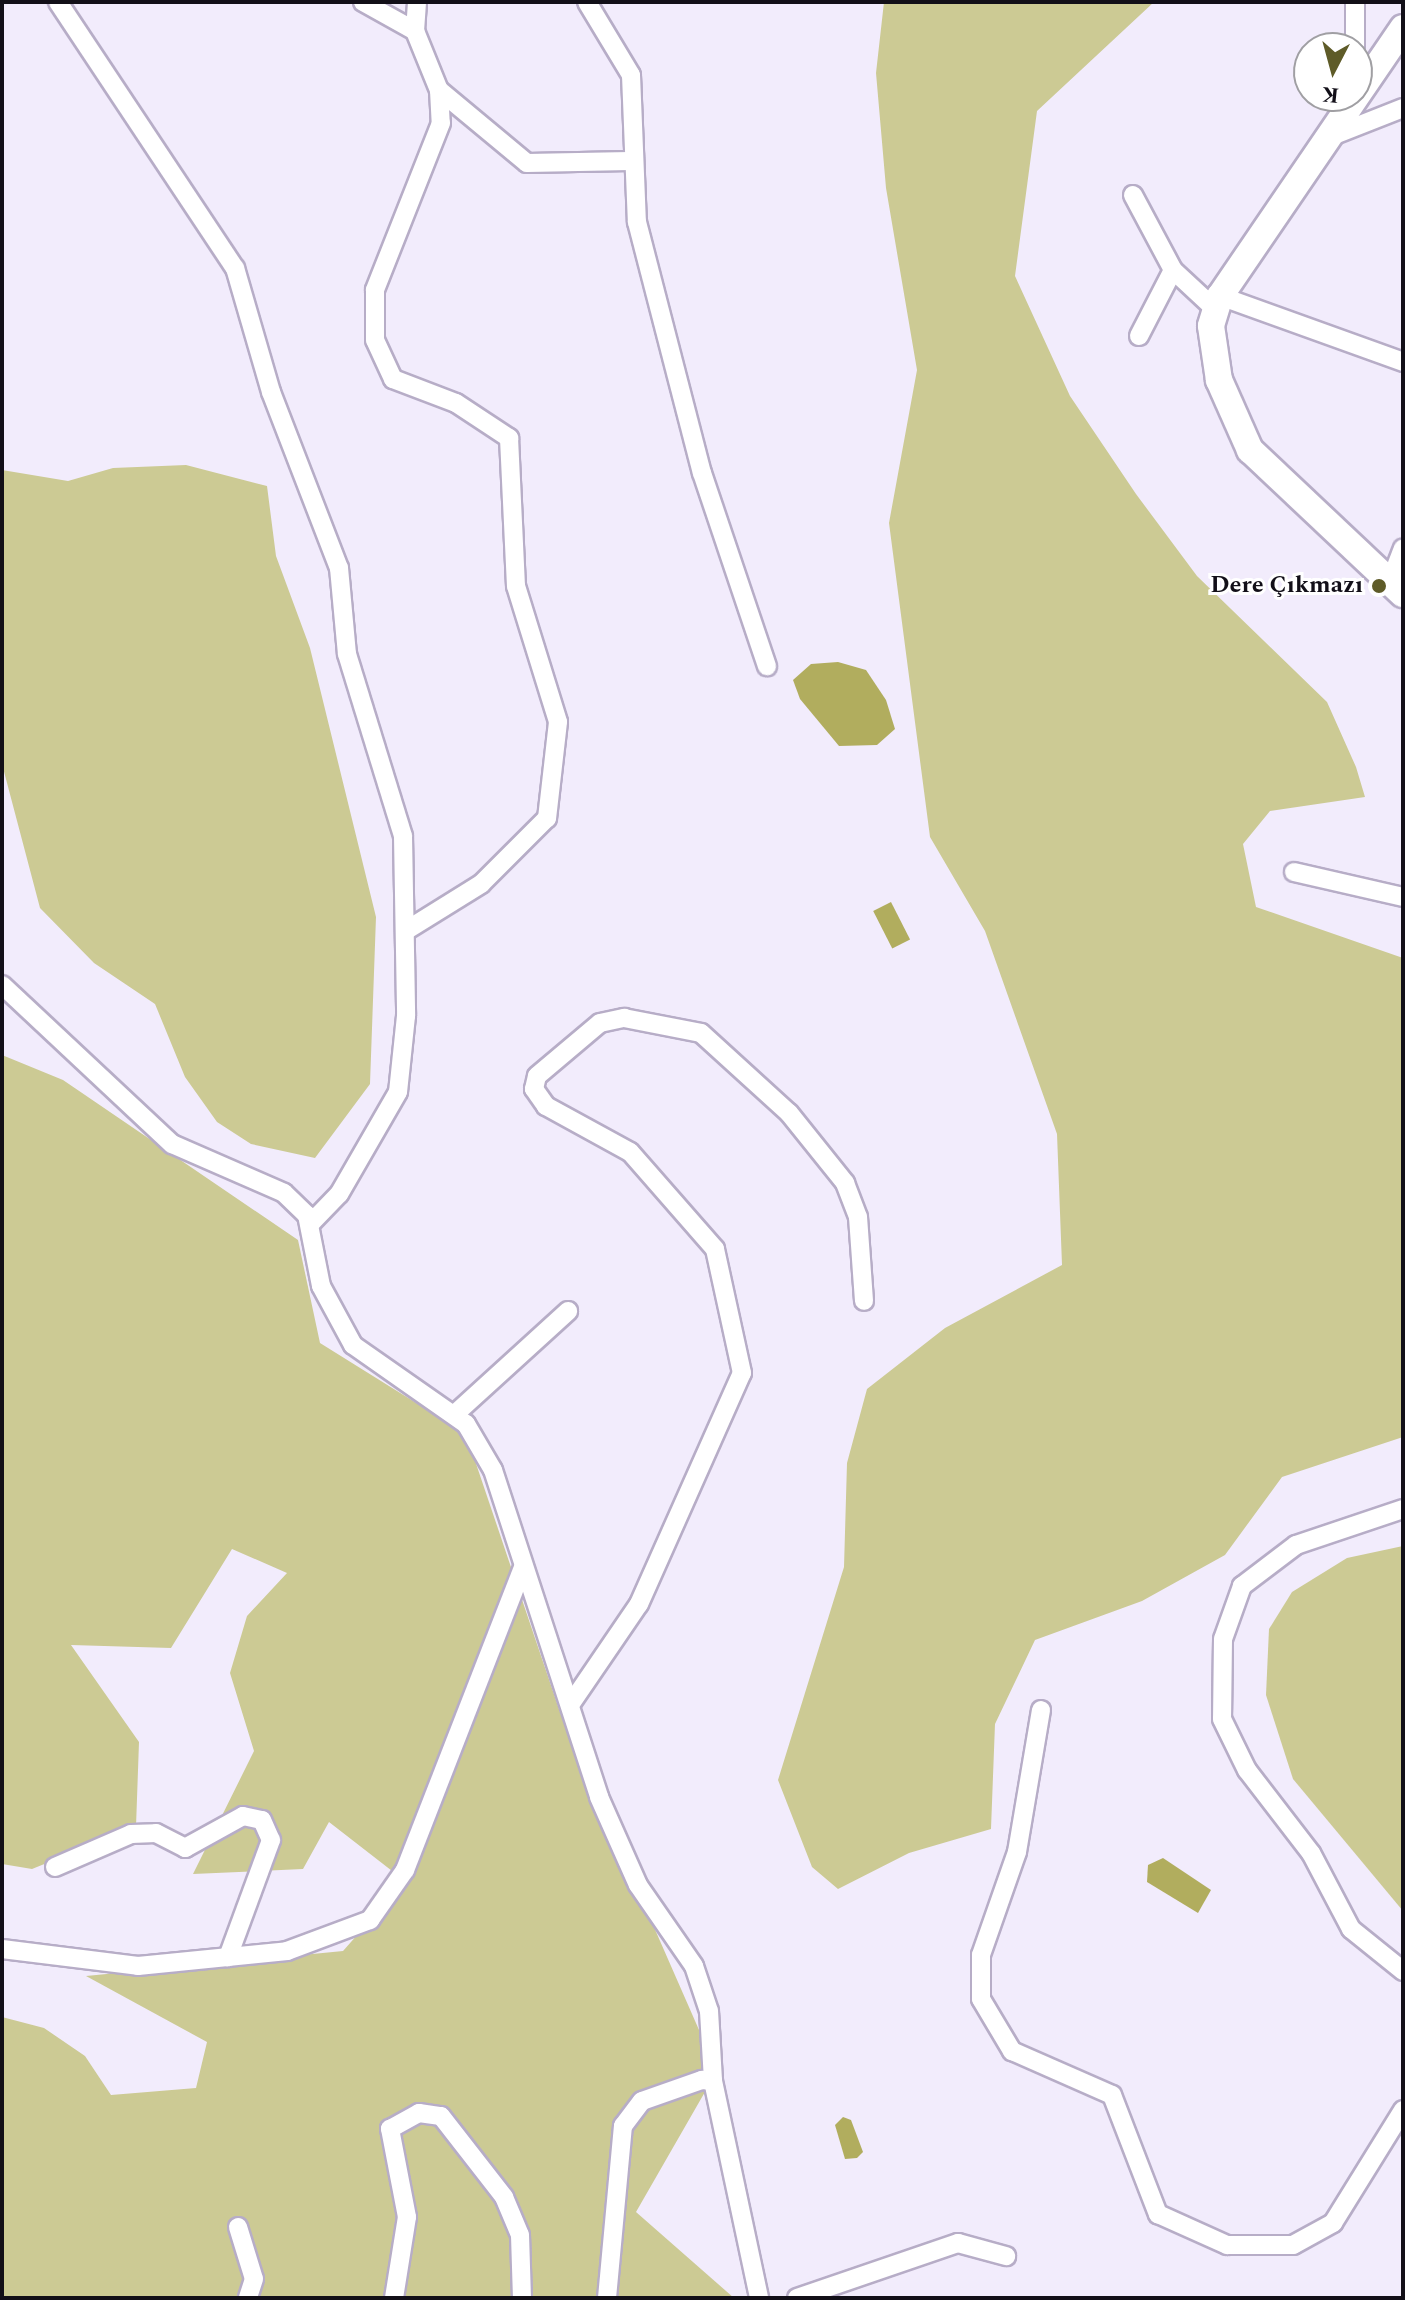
<!DOCTYPE html>
<meta charset="utf-8">
<style>
body{margin:0}
#map{position:relative;width:1405px;height:2300px;overflow:hidden;background:#f2ecfc;font-family:Spectral,serif}
div>[style]{position:absolute}
.green>*{inset:0;background:#ccca94}
.water>*{inset:0;background:#b1ad5e;transform-origin:0 0}
.roads{filter:drop-shadow(2px 0 #b7adc7) drop-shadow(-2px 0 #b7adc7) drop-shadow(0 2px #b7adc7) drop-shadow(0 -2px #b7adc7)}
.street>*{height:18px;margin:-9px;padding:0 9px;transform-origin:9px;border-radius:9px;background:#fff}
.secondary>*{height:26px;margin:-13px;padding:0 13px;transform-origin:13px;border-radius:13px;background:#fff}
.dots>*{width:22px;height:22px;translate:-50% -50%;box-sizing:border-box;border:4px solid #fff;border-radius:50%}
span{translate:-50% -50%;white-space:nowrap;text-align:center;line-height:1.15;-webkit-text-stroke:6px #fff;paint-order:stroke}
.poi-label{font-size:24px;color:#120f18;font-weight:700}
.right{translate:-100% -50%;text-align:right}
.frame{position:absolute;inset:0;border:4px solid #120f18;pointer-events:none}
.north{position:absolute;left:1293px;top:32px;width:80px;height:80px;box-sizing:border-box;background:#fff;border:2px solid #a09fa3;border-radius:50%;rotate:186deg;font-size:22px;font-weight:700;line-height:32px;text-align:center;color:#120f18}
.north::after{content:'';display:block;margin:auto;width:28px;height:36px;background:#5e5b28;clip-path:polygon(50% 0,100% 100%,50% 72%,0 100%)}
</style>
<div id="map">
<div class="green">
<div style="clip-path:polygon(884px 2px,1154px 2px,1037px 111px,1015px 276px,1070px 396px,1136px 494px,1197px 576px,1327px 702px,1356px 767px,1365px 797px,1270px 811px,1243px 844px,1256px 907px,1403px 958px,1403px 1437px,1282px 1477px,1225px 1555px,1142px 1601px,1035px 1640px,995px 1724px,991px 1829px,909px 1853px,838px 1889px,812px 1867px,778px 1780px,844px 1567px,847px 1463px,867px 1389px,945px 1328px,1062px 1265px,1057px 1134px,985px 931px,930px 837px,889px 523px,917px 370px,886px 188px,876px 73px)"></div>
<div style="clip-path:polygon(186px 465px,267px 486px,276px 556px,310px 648px,376px 917px,370px 1084px,315px 1158px,251px 1144px,217px 1122px,185px 1077px,155px 1004px,94px 963px,40px 908px,2px 764px,2px 470px,68px 481px,113px 468px)"></div>
<div style="clip-path:polygon(2px 1055px,63px 1080px,298px 1240px,320px 1343px,466px 1434px,561px 1715px,717px 2071px,636px 2212px,734px 2298px,2px 2298px,2px 2017px,44px 2028px,85px 2056px,111px 2095px,196px 2088px,207px 2042px,86px 1976px,343px 1951px,405px 1881px,329px 1822px,303px 1869px,193px 1874px,254px 1751px,230px 1673px,247px 1616px,287px 1573px,232px 1549px,171px 1648px,71px 1645px,139px 1742px,136px 1827px,32px 1869px,2px 1864px)"></div>
<div style="clip-path:polygon(1403px 1546px,1403px 1911px,1293px 1779px,1266px 1695px,1269px 1629px,1292px 1592px,1347px 1558px)"></div>
</div>
<div class="water">
<div style="clip-path:polygon(838px 662px,866px 670px,886px 700px,895px 729px,877px 745px,839px 746px,800px 699px,793px 680px,811px 664px)"></div>
<div style="left:891px;top:902px;width:42px;height:20px;rotate:63deg"></div>
<div style="clip-path:polygon(1163px 1858px,1211px 1890px,1198px 1913px,1147px 1882px,1148px 1865px)"></div>
<div style="clip-path:polygon(843px 2117px,851px 2120px,863px 2152px,857px 2158px,845px 2159px,835px 2125px)"></div>
</div>
<div class="roads">
<div class="street">
<div style="left:58px;top:2px;width:320px;rotate:56.4deg"></div>
<div style="left:235px;top:268px;width:129px;rotate:73.8deg"></div>
<div style="left:271px;top:392px;width:189px;rotate:68.9deg"></div>
<div style="left:339px;top:568px;width:86px;rotate:84.7deg"></div>
<div style="left:347px;top:654px;width:190px;rotate:72.9deg"></div>
<div style="left:403px;top:836px;width:180px;rotate:89deg"></div>
<div style="left:406px;top:1016px;width:76px;rotate:96deg"></div>
<div style="left:398px;top:1092px;width:118px;rotate:120deg"></div>
<div style="left:339px;top:1194px;width:42px;rotate:134deg"></div>
<div style="left:363px;top:2px;width:60px;rotate:29.1deg"></div>
<div style="left:415px;top:31px;width:64px;rotate:67.9deg"></div>
<div style="left:439px;top:90px;width:33px;rotate:87deg"></div>
<div style="left:441px;top:123px;width:180px;rotate:111.6deg"></div>
<div style="left:375px;top:290px;width:50px;rotate:90deg"></div>
<div style="left:375px;top:340px;width:43px;rotate:65.2deg"></div>
<div style="left:393px;top:379px;width:67px;rotate:20.9deg"></div>
<div style="left:456px;top:403px;width:64px;rotate:33.4deg"></div>
<div style="left:509px;top:438px;width:148px;rotate:87.3deg"></div>
<div style="left:516px;top:586px;width:142px;rotate:72.8deg"></div>
<div style="left:558px;top:722px;width:97px;rotate:96.5deg"></div>
<div style="left:547px;top:818px;width:93px;rotate:135deg"></div>
<div style="left:481px;top:884px;width:87px;rotate:148.1deg"></div>
<div style="left:587px;top:2px;width:85px;rotate:58.9deg"></div>
<div style="left:631px;top:75px;width:147px;rotate:87.7deg"></div>
<div style="left:637px;top:222px;width:259px;rotate:75.5deg"></div>
<div style="left:702px;top:473px;width:204px;rotate:71.4deg"></div>
<div style="left:415px;top:31px;width:29px;rotate:-86deg"></div>
<div style="left:1355px;top:48px;width:46px;rotate:-90deg"></div>
<div style="left:439px;top:90px;width:114px;rotate:39.7deg"></div>
<div style="left:527px;top:163px;width:103px;rotate:-1.1deg"></div>
<div style="left:1332px;top:136px;width:76px;rotate:-21.5deg"></div>
<div style="left:1133px;top:195px;width:85px;rotate:61.9deg"></div>
<div style="left:1173px;top:270px;width:59px;rotate:42.9deg"></div>
<div style="left:1220px;top:296px;width:195px;rotate:19.8deg"></div>
<div style="left:1139px;top:336px;width:74px;rotate:-62.7deg"></div>
<div style="left:1390px;top:582px;width:36px;rotate:-69deg"></div>
<div style="left:1294px;top:872px;width:112px;rotate:12.9deg"></div>
<div style="left:2px;top:985px;width:233px;rotate:43.1deg"></div>
<div style="left:172px;top:1144px;width:122px;rotate:23.6deg"></div>
<div style="left:284px;top:1193px;width:32px;rotate:44deg"></div>
<div style="left:307px;top:1215px;width:72px;rotate:78.8deg"></div>
<div style="left:321px;top:1286px;width:67px;rotate:61.5deg"></div>
<div style="left:353px;top:1345px;width:138px;rotate:35deg"></div>
<div style="left:466px;top:1424px;width:53px;rotate:59.6deg"></div>
<div style="left:493px;top:1470px;width:344px;rotate:72deg"></div>
<div style="left:599px;top:1797px;width:96px;rotate:66.1deg"></div>
<div style="left:638px;top:1885px;width:98px;rotate:55.3deg"></div>
<div style="left:694px;top:1966px;width:47px;rotate:71.6deg"></div>
<div style="left:709px;top:2011px;width:70px;rotate:86.7deg"></div>
<div style="left:455px;top:1414px;width:153px;rotate:-42.3deg"></div>
<div style="left:1403px;top:1509px;width:113px;rotate:161.4deg"></div>
<div style="left:1296px;top:1545px;width:68px;rotate:142.8deg"></div>
<div style="left:1242px;top:1586px;width:56px;rotate:109.7deg"></div>
<div style="left:1223px;top:1639px;width:80px;rotate:90.7deg"></div>
<div style="left:1222px;top:1719px;width:57px;rotate:63.9deg"></div>
<div style="left:1247px;top:1770px;width:105px;rotate:52.4deg"></div>
<div style="left:1311px;top:1853px;width:86px;rotate:62.2deg"></div>
<div style="left:1351px;top:1929px;width:67px;rotate:38.9deg"></div>
<div style="left:570px;top:1705px;width:122px;rotate:-55.7deg"></div>
<div style="left:639px;top:1604px;width:253px;rotate:-66deg"></div>
<div style="left:742px;top:1373px;width:127px;rotate:-102.3deg"></div>
<div style="left:715px;top:1249px;width:129px;rotate:-131.2deg"></div>
<div style="left:630px;top:1152px;width:96px;rotate:-151.3deg"></div>
<div style="left:546px;top:1106px;width:21px;rotate:-125deg"></div>
<div style="left:534px;top:1089px;width:13px;rotate:-77deg"></div>
<div style="left:537px;top:1076px;width:82px;rotate:-40.1deg"></div>
<div style="left:600px;top:1023px;width:25px;rotate:-12deg"></div>
<div style="left:624px;top:1018px;width:78px;rotate:11deg"></div>
<div style="left:701px;top:1033px;width:119px;rotate:42.3deg"></div>
<div style="left:789px;top:1113px;width:90px;rotate:51.3deg"></div>
<div style="left:845px;top:1183px;width:36px;rotate:69deg"></div>
<div style="left:858px;top:1217px;width:84px;rotate:85.9deg"></div>
<div style="left:1041px;top:1710px;width:144px;rotate:99.6deg"></div>
<div style="left:1017px;top:1852px;width:109px;rotate:109.3deg"></div>
<div style="left:981px;top:1955px;width:44px;rotate:90deg"></div>
<div style="left:981px;top:1999px;width:61px;rotate:59.2deg"></div>
<div style="left:1012px;top:2051px;width:109px;rotate:23.7deg"></div>
<div style="left:1112px;top:2095px;width:128px;rotate:68.9deg"></div>
<div style="left:1158px;top:2214px;width:76px;rotate:24.2deg"></div>
<div style="left:1227px;top:2245px;width:66px"></div>
<div style="left:1293px;top:2245px;width:46px;rotate:-28.8deg"></div>
<div style="left:1333px;top:2223px;width:133px;rotate:-58.2deg"></div>
<div style="left:55px;top:1867px;width:83px;rotate:-23.5deg"></div>
<div style="left:131px;top:1834px;width:25px;rotate:-2deg"></div>
<div style="left:156px;top:1833px;width:33px;rotate:27deg"></div>
<div style="left:185px;top:1848px;width:66px;rotate:-28.9deg"></div>
<div style="left:243px;top:1816px;width:19px;rotate:12deg"></div>
<div style="left:262px;top:1820px;width:22px;rotate:66deg"></div>
<div style="left:271px;top:1840px;width:125px;rotate:110.2deg"></div>
<div style="left:2px;top:1949px;width:137px;rotate:7.1deg"></div>
<div style="left:138px;top:1966px;width:150px;rotate:-5.7deg"></div>
<div style="left:287px;top:1951px;width:89px;rotate:-20.5deg"></div>
<div style="left:370px;top:1920px;width:61px;rotate:-55deg"></div>
<div style="left:405px;top:1870px;width:324px;rotate:-68.7deg"></div>
<div style="left:238px;top:2227px;width:54px;rotate:72.9deg"></div>
<div style="left:254px;top:2279px;width:20px;rotate:108deg"></div>
<div style="left:394px;top:2298px;width:82px;rotate:-80.9deg"></div>
<div style="left:407px;top:2217px;width:90px;rotate:-100.9deg"></div>
<div style="left:390px;top:2129px;width:33px;rotate:-29deg"></div>
<div style="left:419px;top:2113px;width:22px;rotate:8deg"></div>
<div style="left:441px;top:2116px;width:103px;rotate:52.1deg"></div>
<div style="left:504px;top:2197px;width:41px;rotate:67.2deg"></div>
<div style="left:520px;top:2235px;width:63px;rotate:88.2deg"></div>
<div style="left:607px;top:2298px;width:173px;rotate:-84.7deg"></div>
<div style="left:623px;top:2126px;width:31px;rotate:-53deg"></div>
<div style="left:642px;top:2101px;width:64px;rotate:-19.3deg"></div>
<div style="left:702px;top:2080px;width:11px;rotate:5deg"></div>
<div style="left:713px;top:2081px;width:222px;rotate:78deg"></div>
<div style="left:797px;top:2298px;width:170px;rotate:-18.9deg"></div>
<div style="left:958px;top:2243px;width:50px;rotate:15.2deg"></div>
</div>
<div class="secondary">
<div style="left:1403px;top:28px;width:325px;rotate:124.3deg"></div>
<div style="left:1220px;top:296px;width:31px;rotate:107deg"></div>
<div style="left:1211px;top:326px;width:55px;rotate:81.6deg"></div>
<div style="left:1219px;top:380px;width:77px;rotate:66.1deg"></div>
<div style="left:1250px;top:450px;width:210px;rotate:43.3deg"></div>
</div>
</div>
<div class="dots">
<div style="left:1379px;top:586px;background:#5e5b28"></div>
</div>
<div class="poi-label">
<span class="right" style="left:1363px;top:586px">Dere Çıkmazı</span>
</div>
<div class="frame"></div>
<div class="north">K</div>
</div>
